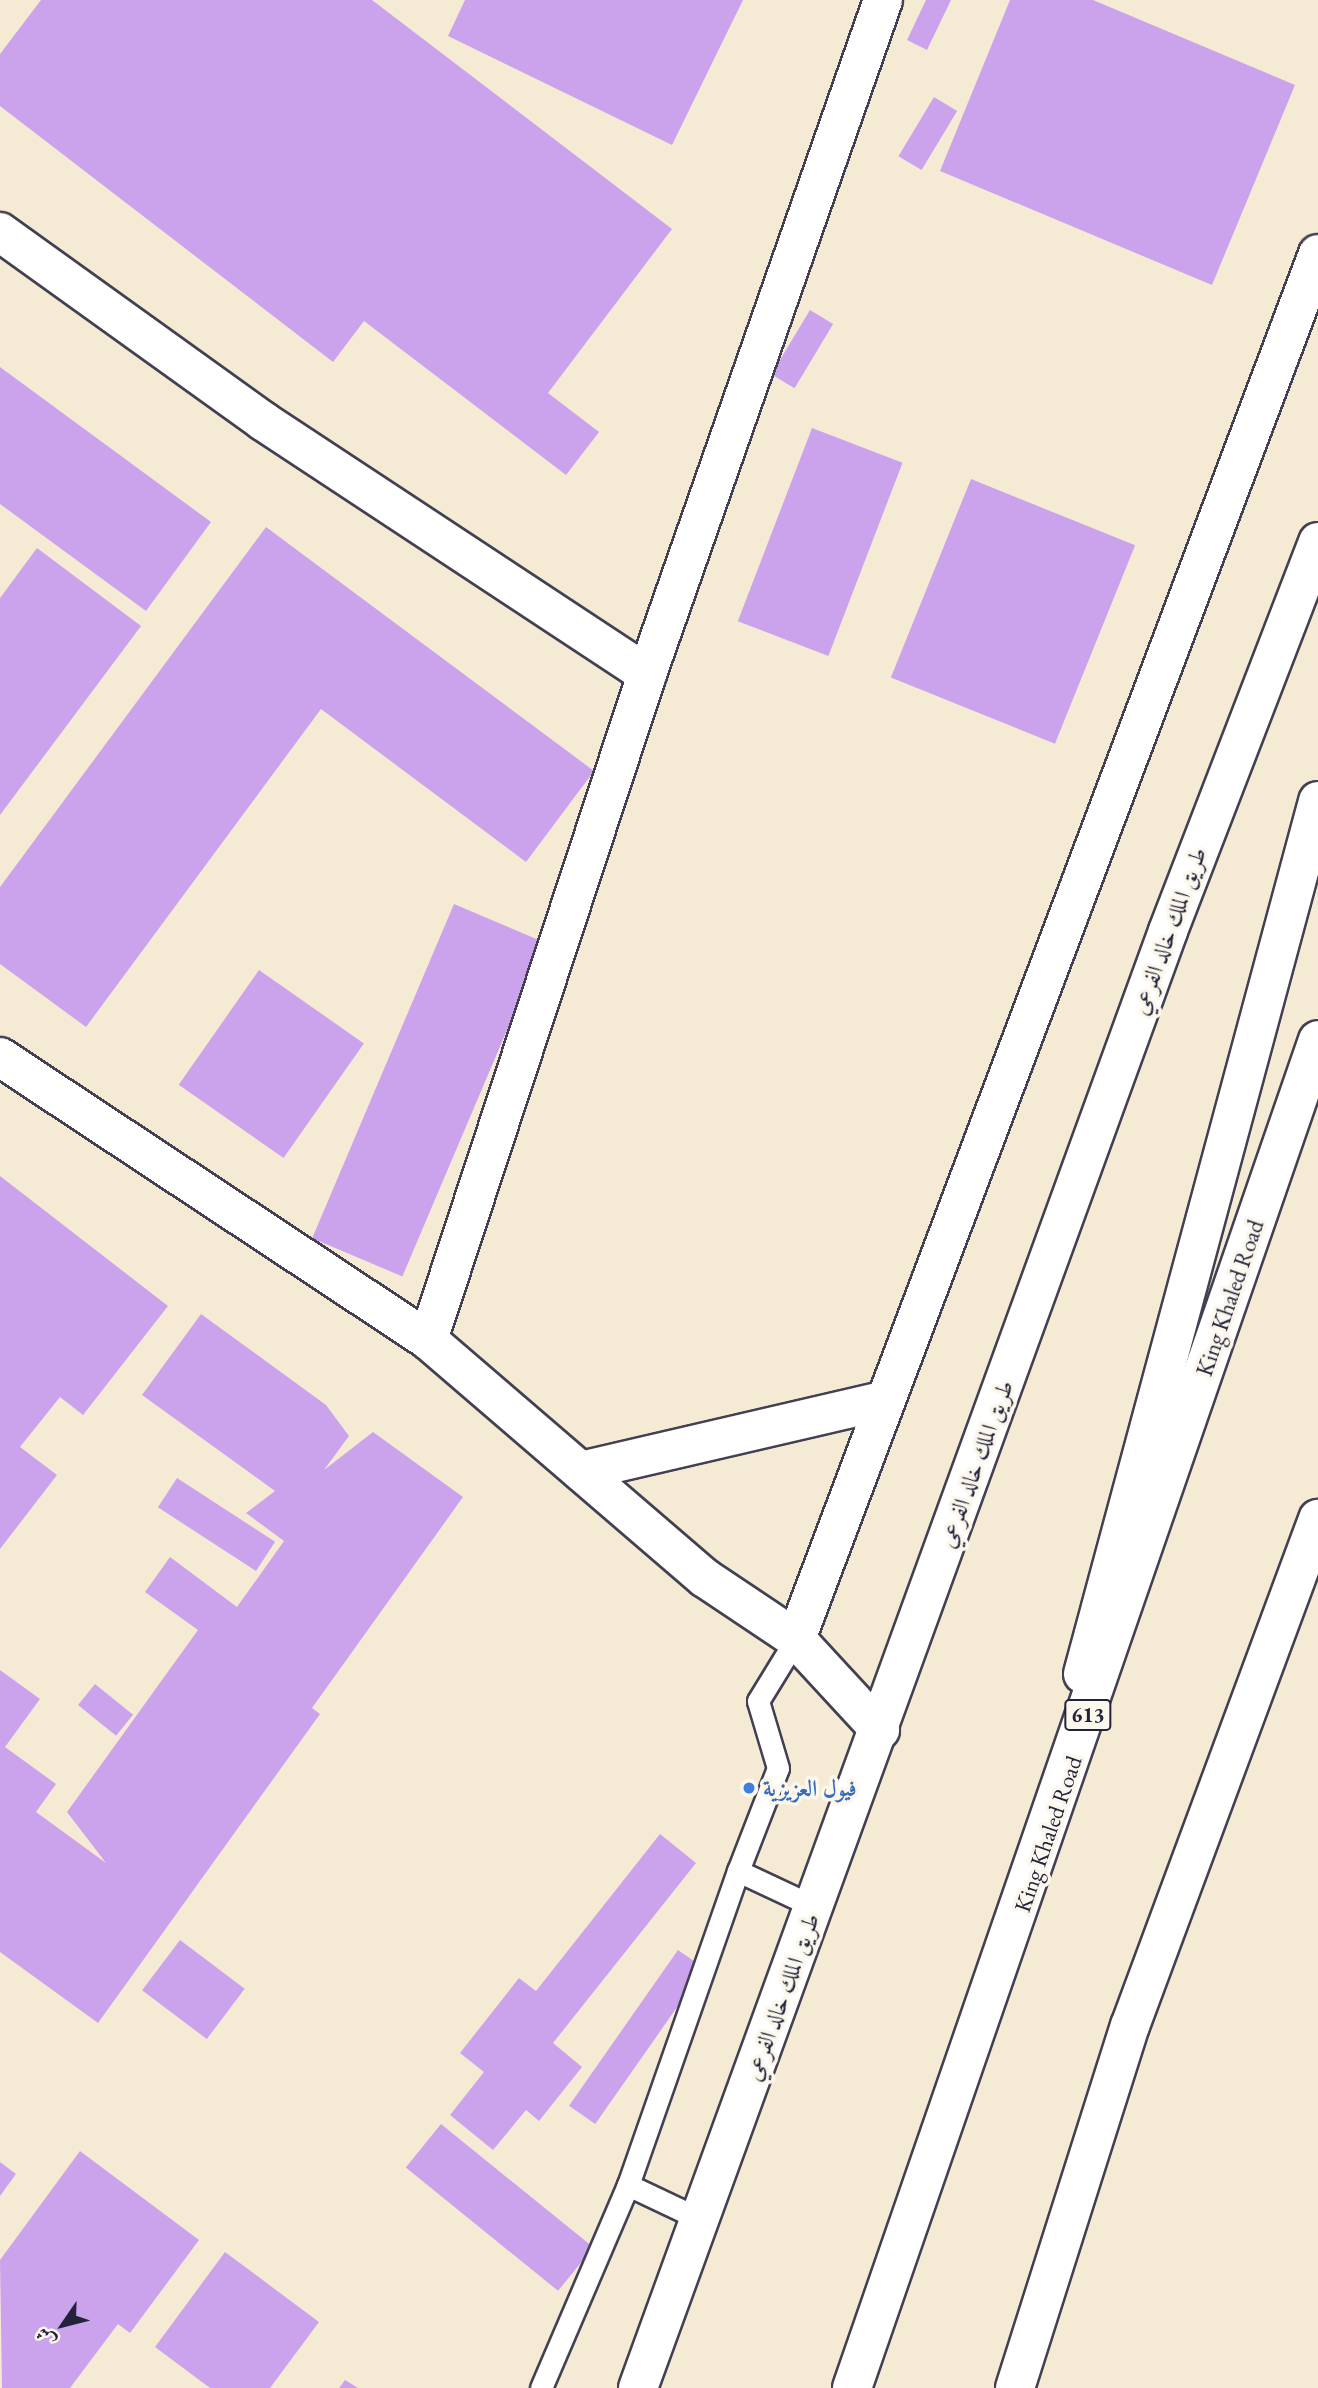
<!DOCTYPE html>
<meta charset="utf-8">
<style>
body{margin:0}
#map{position:relative;width:1318px;height:2388px;overflow:hidden;background:#f5ebd5;font-family:"EB Garamond",Amiri,serif}
div>[style]{position:absolute}
.building>*{inset:0;background:#cba3ec;transform-origin:0 0}
.roads{filter:drop-shadow(2px 0 #424052) drop-shadow(-2px 0 #424052) drop-shadow(0 2px #424052) drop-shadow(0 -2px #424052)}
.lane>*{height:21px;margin:-10.5px;padding:0 10.5px;transform-origin:10.5px;border-radius:10.5px;background:#fff}
.street>*{height:38px;margin:-19px;padding:0 19px;transform-origin:19px;border-radius:19px;background:#fff}
.secondary>*{height:38px;margin:-19px;padding:0 19px;transform-origin:19px;border-radius:19px;background:#fff}
.highway>*{height:38px;margin:-19px;padding:0 19px;transform-origin:19px;border-radius:19px;background:#fff}
.dots>*{width:19px;height:19px;translate:-50% -50%;box-sizing:border-box;border:4px solid #fbf7ec;border-radius:50%}
span{translate:-50% -50%;white-space:nowrap;text-align:center;line-height:1.15;-webkit-text-stroke:7px #fbf7ec;paint-order:stroke}
.shield-label span{padding:2px 5px;background:#fbf7ec;border:2px solid;border-radius:5px;-webkit-text-stroke-width:0}
.shield-label{font-size:21px;color:#22223b;font-weight:700}
.street-label{font-size:23px;color:#22223b}
.shop-label{font-size:23px;color:#366cbe;font-weight:700}
.left{translate:0 -50%;text-align:left}
.north{position:absolute;left:28px;top:2290px;width:70px;height:70px;-webkit-text-stroke:5px #fbf7ec;paint-order:stroke;rotate:235deg;font-size:19px;font-weight:700;line-height:28px;text-align:center;color:#22223b}
.north::after{content:'';display:block;margin:auto;width:24px;height:32px;background:#22223b;clip-path:polygon(50% 0,100% 100%,50% 72%,0 100%)}
</style>
<div id="map">
<div class="building">
<div style="clip-path:polygon(41px 0,372px 0,672px 229px,548px 393px,599px 432px,566px 475px,364px 321px,333px 362px,0 106px,0 54px)"></div>
<div style="clip-path:polygon(465px 0,743px 0,672px 145px,448px 36px)"></div>
<div style="clip-path:polygon(926px 0,951px 0,927px 50px,907px 40px)"></div>
<div style="clip-path:polygon(1010px 0,1093px 0,1295px 85px,1212px 285px,940px 171px)"></div>
<div style="left:934px;top:97px;width:27px;height:69px;rotate:31deg"></div>
<div style="left:810px;top:310px;width:27px;height:75px;rotate:31deg"></div>
<div style="clip-path:polygon(0 367px,211px 522px,146px 611px,0 504px)"></div>
<div style="left:812px;top:428px;width:97px;height:207px;rotate:21deg"></div>
<div style="left:971px;top:479px;width:177px;height:214px;rotate:22deg"></div>
<div style="clip-path:polygon(266px 527px,594px 771px,526px 862px,321px 709px,86px 1027px,0 964px,0 887px)"></div>
<div style="clip-path:polygon(37px 548px,141px 626px,0 815px,0 598px)"></div>
<div style="left:454px;top:904px;width:98px;height:363px;rotate:23deg"></div>
<div style="left:259px;top:970px;width:128px;height:140px;rotate:35deg"></div>
<div style="clip-path:polygon(0 1176px,168px 1306px,83px 1415px,60px 1397px,20px 1447px,57px 1475px,0 1549px)"></div>
<div style="clip-path:polygon(201px 1314px,326px 1405px,349px 1436px,324px 1470px,373px 1432px,463px 1497px,312px 1708px,320px 1714px,98px 2023px,0 1952px,0 1670px,40px 1699px,5px 1747px,56px 1784px,36px 1812px,106px 1863px,67px 1812px,198px 1630px,145px 1592px,170px 1557px,237px 1607px,284px 1541px,246px 1513px,275px 1491px,142px 1395px)"></div>
<div style="left:177px;top:1478px;width:117px;height:35px;rotate:33deg"></div>
<div style="left:95px;top:1684px;width:49px;height:27px;rotate:39deg"></div>
<div style="clip-path:polygon(660px 1834px,696px 1863px,553px 2043px,582px 2067px,539px 2121px,526px 2110px,493px 2150px,450px 2115px,484px 2072px,460px 2053px,519px 1978px,536px 1991px)"></div>
<div style="left:180px;top:1940px;width:81px;height:63px;rotate:37deg"></div>
<div style="left:678px;top:1950px;width:32px;height:190px;rotate:35deg"></div>
<div style="left:441px;top:2124px;width:196px;height:56px;rotate:39deg"></div>
<div style="clip-path:polygon(80px 2151px,199px 2240px,130px 2333px,118px 2324px,70px 2388px,2px 2388px,0 2260px)"></div>
<div style="clip-path:polygon(0 2162px,16px 2174px,0 2196px)"></div>
<div style="clip-path:polygon(225px 2252px,319px 2322px,270px 2388px,210px 2388px,155px 2347px)"></div>
<div style="clip-path:polygon(345px 2380px,358px 2388px,339px 2388px)"></div>
</div>
<div class="roads">
<div class="lane">
<div style="left:738px;top:1871px;width:110px;rotate:-68.8deg"></div>
<div style="left:778px;top:1768px;width:70px;rotate:-106.6deg"></div>
<div style="left:758px;top:1701px;width:73px;rotate:-58.5deg"></div>
<div style="left:628px;top:2185px;width:333px;rotate:-70.7deg"></div>
<div style="left:738px;top:1871px;width:85px;rotate:25.1deg"></div>
<div style="left:541px;top:2388px;width:221px;rotate:-66.8deg"></div>
<div style="left:628px;top:2185px;width:80px;rotate:25.3deg"></div>
</div>
<div class="street">
<div style="left:0;top:232px;width:324px;rotate:35.7deg"></div>
<div style="left:263px;top:421px;width:460px;rotate:33.4deg"></div>
<div style="left:0;top:1057px;width:513px;rotate:33.47deg"></div>
<div style="left:428px;top:1340px;width:365px;rotate:40.7deg"></div>
<div style="left:705px;top:1578px;width:110px;rotate:33.8deg"></div>
<div style="left:796px;top:1639px;width:1480px;rotate:-69.35deg"></div>
<div style="left:428px;top:1340px;width:701px;rotate:-71.8deg"></div>
<div style="left:647px;top:674px;width:714px;rotate:-70.7deg"></div>
<div style="left:581px;top:1471px;width:312px;rotate:-13.1deg"></div>
<div style="left:796px;top:1639px;width:124px;rotate:47.3deg"></div>
<div style="left:638px;top:2388px;width:1550px;rotate:-70.01deg"></div>
<div style="left:1168px;top:931px;width:417px;rotate:-68.9deg"></div>
</div>
<div class="secondary">
<div style="left:1083px;top:1674px;width:904px;rotate:-74.93deg"></div>
</div>
<div class="highway">
<div style="left:852px;top:2388px;width:1426px;rotate:-70.93deg"></div>
<div style="left:1015px;top:2388px;width:380px;rotate:-72.4deg"></div>
<div style="left:1130px;top:2026px;width:541px;rotate:-69.65deg"></div>
</div>
</div>
<div class="dots">
<div style="left:749px;top:1788px;background:#3f7fe0"></div>
</div>
<div class="shield-label">
<span style="left:1088px;top:1715px">613</span>
</div>
<div class="street-label">
<span style="left:1169px;top:931px;rotate:-70deg">طريق الملك خالد الفرعي</span>
<span style="left:1230px;top:1298px;rotate:-71deg">King Khaled Road</span>
<span style="left:976px;top:1464px;rotate:-70deg">طريق الملك خالد الفرعي</span>
<span style="left:1048px;top:1834px;rotate:-71deg">King Khaled Road</span>
<span style="left:782px;top:1997px;rotate:-70deg">طريق الملك خالد الفرعي</span>
</div>
<div class="shop-label">
<span class="left" style="left:763px;top:1788px">فيول العزيزية</span>
</div>
<div class="north">ش</div>
</div>
